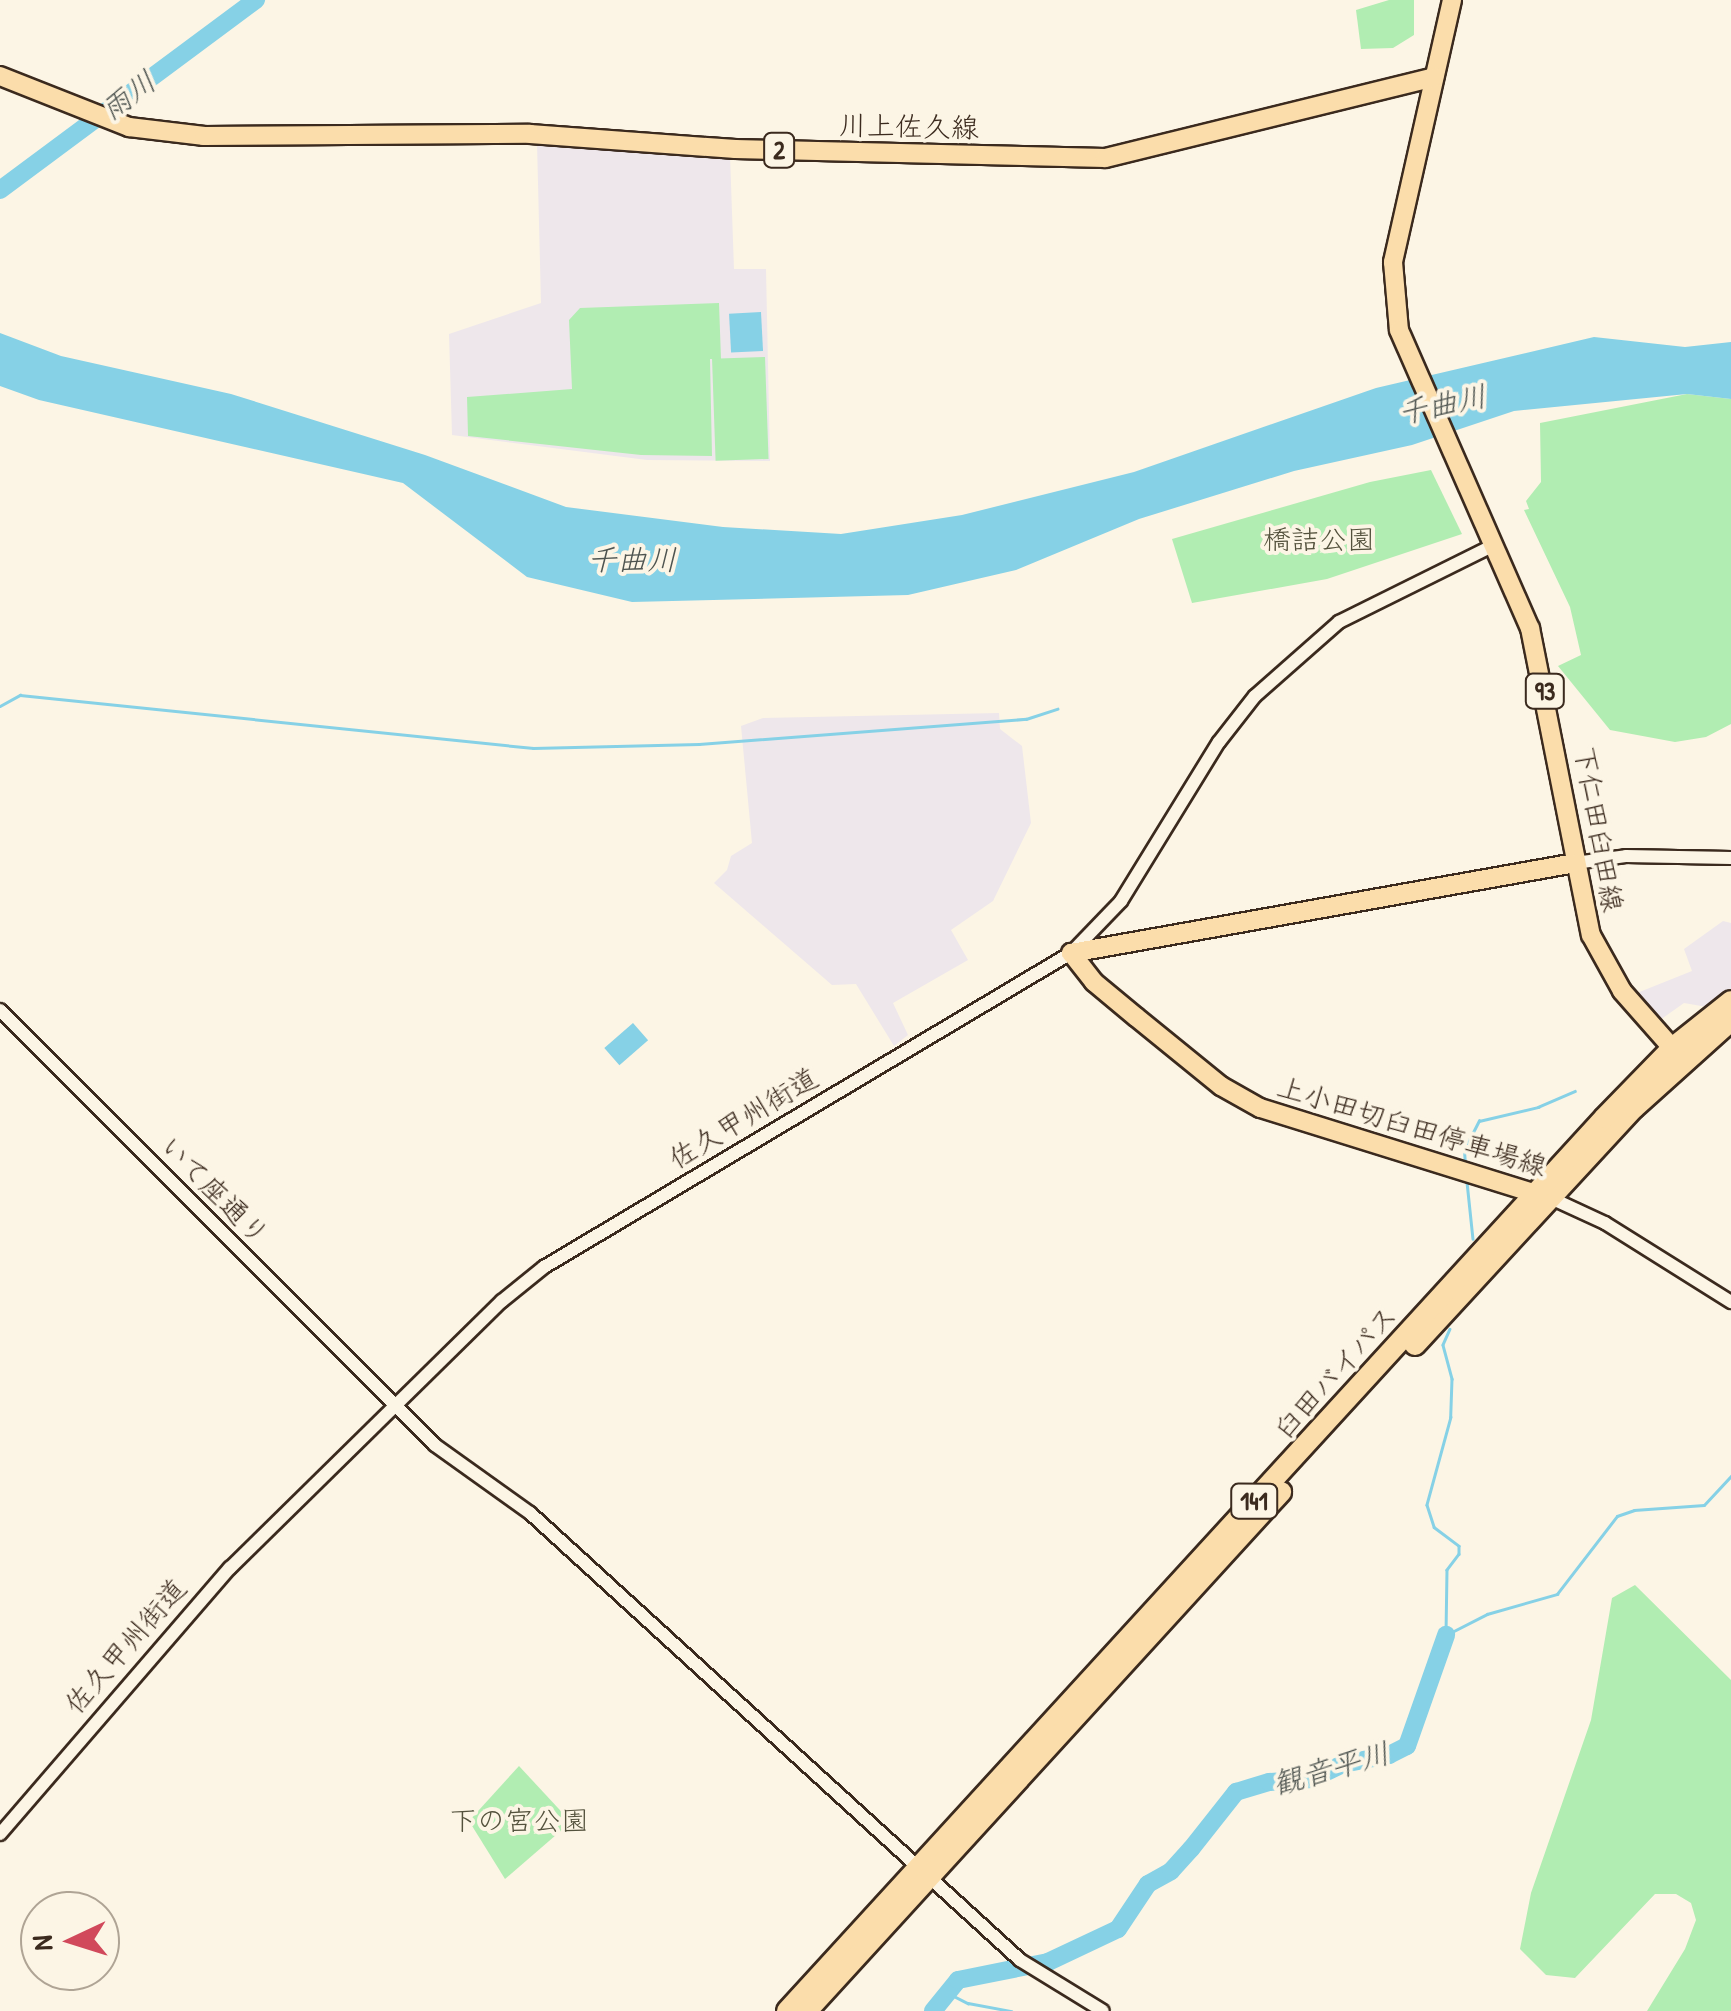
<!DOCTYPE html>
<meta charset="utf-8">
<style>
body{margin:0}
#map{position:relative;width:1731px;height:2011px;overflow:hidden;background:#fcf5e5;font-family:"Patrick Hand","Klee One",sans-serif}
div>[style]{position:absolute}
.built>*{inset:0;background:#eee7eb}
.green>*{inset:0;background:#b1edb2;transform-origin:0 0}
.water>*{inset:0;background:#86d1e6;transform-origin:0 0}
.stream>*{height:2.5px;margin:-1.25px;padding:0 1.25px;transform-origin:1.25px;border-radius:1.25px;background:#86d1e6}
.river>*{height:18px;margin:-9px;padding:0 9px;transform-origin:9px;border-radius:9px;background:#86d1e6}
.roads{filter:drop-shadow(2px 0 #3b2a1e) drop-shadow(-2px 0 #3b2a1e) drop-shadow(0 2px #3b2a1e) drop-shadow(0 -2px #3b2a1e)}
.minor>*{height:12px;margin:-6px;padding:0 6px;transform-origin:6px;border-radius:6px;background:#fcf5e5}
.major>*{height:18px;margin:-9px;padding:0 9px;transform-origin:9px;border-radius:9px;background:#fbddab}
.highway>*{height:20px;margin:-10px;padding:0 10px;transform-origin:10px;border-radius:10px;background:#fbddab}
span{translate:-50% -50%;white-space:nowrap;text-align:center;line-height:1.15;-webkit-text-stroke:8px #fcf5e5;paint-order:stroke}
.shield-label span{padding:2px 8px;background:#fcf5e5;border:2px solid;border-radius:8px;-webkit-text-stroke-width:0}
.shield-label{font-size:25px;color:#3b2a1e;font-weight:700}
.street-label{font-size:28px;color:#3b2a1e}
.park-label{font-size:28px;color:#53513c}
.water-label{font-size:30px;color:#4e5450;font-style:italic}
.north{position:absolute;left:20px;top:1891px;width:100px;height:100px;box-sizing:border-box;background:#fcf5e5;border:2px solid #afa495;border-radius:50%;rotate:266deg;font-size:28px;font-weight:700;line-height:40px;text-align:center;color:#3b2a1e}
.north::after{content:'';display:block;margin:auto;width:35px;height:45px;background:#d1495b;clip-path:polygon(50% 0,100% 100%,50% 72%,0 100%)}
</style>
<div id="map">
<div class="built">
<div style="clip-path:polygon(537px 143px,730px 155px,734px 269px,766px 269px,770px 461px,647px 460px,452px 435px,449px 334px,541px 303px)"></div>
<div style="clip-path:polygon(999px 713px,1000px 729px,1022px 746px,1031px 823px,993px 901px,951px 930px,968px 960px,893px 1003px,908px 1035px,894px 1046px,856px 984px,832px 985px,714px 883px,727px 870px,731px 856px,752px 843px,741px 726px,763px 718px)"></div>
<div style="clip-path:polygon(1723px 921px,1731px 923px,1731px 989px,1707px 1007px,1684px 1003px,1660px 1020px,1637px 993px,1692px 971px,1684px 949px)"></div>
</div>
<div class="green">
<div style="clip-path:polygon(1389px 0,1414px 0,1414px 35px,1393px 48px,1361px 49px,1356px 10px)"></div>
<div style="clip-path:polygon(719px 303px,721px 359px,710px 359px,712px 456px,641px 455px,468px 436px,467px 397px,572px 389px,569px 320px,580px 308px)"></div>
<div style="left:765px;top:357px;width:102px;height:53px;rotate:88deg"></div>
<div style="clip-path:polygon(1687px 394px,1731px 399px,1731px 724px,1706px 737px,1675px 742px,1610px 730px,1558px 666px,1581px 655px,1570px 607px,1524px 510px,1529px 509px,1526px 501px,1541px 482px,1540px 423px)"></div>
<div style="clip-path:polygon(1431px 470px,1462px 534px,1327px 579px,1192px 603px,1172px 539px,1370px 482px)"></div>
<div style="clip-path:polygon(1635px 1585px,1731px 1680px,1731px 2011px,1647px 2011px,1685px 1949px,1696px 1920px,1691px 1903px,1676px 1894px,1655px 1894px,1575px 1978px,1546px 1975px,1520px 1949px,1531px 1893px,1591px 1720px,1612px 1598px)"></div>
<div style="clip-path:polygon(519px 1766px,571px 1822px,505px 1879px,469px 1821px)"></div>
</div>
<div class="water">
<div style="left:761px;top:312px;width:39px;height:32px;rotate:87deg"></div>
<div style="clip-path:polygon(0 333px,61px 356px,231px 394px,425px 455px,566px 507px,723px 527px,841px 534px,962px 515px,1134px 472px,1376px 388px,1594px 337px,1685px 347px,1731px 342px,1731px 399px,1687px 394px,1514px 411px,1412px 445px,1294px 471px,1139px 519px,1016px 570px,908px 595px,632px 602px,527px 577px,403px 483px,39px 400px,0 386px)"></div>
<div style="left:633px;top:1023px;width:23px;height:38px;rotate:49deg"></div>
</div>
<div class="stream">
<div style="left:0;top:706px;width:23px;rotate:-29deg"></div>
<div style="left:20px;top:695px;width:516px;rotate:5.9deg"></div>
<div style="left:533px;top:748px;width:166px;rotate:-1.4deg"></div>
<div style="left:699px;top:744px;width:328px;rotate:-4.4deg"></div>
<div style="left:1026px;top:719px;width:33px;rotate:-18deg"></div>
<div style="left:1465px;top:1165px;width:15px;rotate:-94deg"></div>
<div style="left:1464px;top:1150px;width:33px;rotate:-63deg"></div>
<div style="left:1479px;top:1121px;width:61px;rotate:-13.3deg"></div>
<div style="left:1538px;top:1107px;width:40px;rotate:-23.4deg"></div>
<div style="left:1467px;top:1182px;width:57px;rotate:84deg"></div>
<div style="left:1450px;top:1329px;width:17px;rotate:114deg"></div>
<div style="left:1443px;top:1345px;width:35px;rotate:75deg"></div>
<div style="left:1452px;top:1379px;width:38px;rotate:92deg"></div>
<div style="left:1451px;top:1417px;width:91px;rotate:105.3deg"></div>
<div style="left:1427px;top:1505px;width:23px;rotate:72deg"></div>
<div style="left:1434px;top:1527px;width:31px;rotate:37deg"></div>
<div style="left:1459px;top:1546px;width:8px;rotate:90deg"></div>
<div style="left:1459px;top:1554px;width:20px;rotate:127deg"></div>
<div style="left:1447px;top:1570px;width:65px;rotate:90.9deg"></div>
<div style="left:1446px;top:1635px;width:46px;rotate:-27.1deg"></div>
<div style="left:1487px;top:1614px;width:73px;rotate:-15.9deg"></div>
<div style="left:1557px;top:1594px;width:98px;rotate:-52.4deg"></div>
<div style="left:1617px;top:1516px;width:18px;rotate:-19deg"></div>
<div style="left:1634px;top:1510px;width:70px;rotate:-4.1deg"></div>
<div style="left:1704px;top:1505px;width:40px;rotate:-47deg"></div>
<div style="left:946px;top:1992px;width:25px;rotate:27deg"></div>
<div style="left:968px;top:2003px;width:44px;rotate:10.5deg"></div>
</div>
<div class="river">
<div style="left:0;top:190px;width:319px;rotate:-36.6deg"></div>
<div style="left:933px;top:2011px;width:40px;rotate:-51deg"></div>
<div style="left:958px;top:1980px;width:92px;rotate:-11.3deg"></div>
<div style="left:1048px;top:1962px;width:77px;rotate:-25.2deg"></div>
<div style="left:1118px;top:1929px;width:54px;rotate:-56.3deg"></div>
<div style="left:1148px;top:1884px;width:26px;rotate:-29deg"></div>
<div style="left:1171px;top:1871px;width:30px;rotate:-48deg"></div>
<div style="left:1191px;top:1849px;width:73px;rotate:-51.7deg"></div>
<div style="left:1236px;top:1792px;width:34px;rotate:-17deg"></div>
<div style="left:1269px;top:1782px;width:43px;rotate:-4deg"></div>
<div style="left:1312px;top:1779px;width:34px;rotate:-26deg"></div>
<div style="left:1343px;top:1764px;width:47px;rotate:-11.1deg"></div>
<div style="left:1389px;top:1755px;width:20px;rotate:-27deg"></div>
<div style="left:1407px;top:1746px;width:118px;rotate:-70.6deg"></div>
</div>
<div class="roads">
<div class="minor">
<div style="left:1575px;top:863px;width:51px;rotate:-7.8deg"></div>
<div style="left:1626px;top:856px;width:105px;rotate:1.1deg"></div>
<div style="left:0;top:1010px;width:615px;rotate:45deg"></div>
<div style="left:435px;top:1445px;width:117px;rotate:35.6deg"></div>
<div style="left:530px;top:1513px;width:663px;rotate:42.37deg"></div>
<div style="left:1020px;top:1960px;width:97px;rotate:31.6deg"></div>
<div style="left:1553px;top:1199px;width:57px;rotate:24.8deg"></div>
<div style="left:1605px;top:1223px;width:149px;rotate:32.1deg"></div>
<div style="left:0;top:1834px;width:352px;rotate:-49.2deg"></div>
<div style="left:230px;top:1568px;width:381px;rotate:-44.5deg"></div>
<div style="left:502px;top:1301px;width:54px;rotate:-39deg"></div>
<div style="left:544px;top:1267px;width:613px;rotate:-30.79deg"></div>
<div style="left:1071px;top:953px;width:72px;rotate:-46.1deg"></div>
<div style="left:1121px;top:901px;width:187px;rotate:-58.4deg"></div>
<div style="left:1219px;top:742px;width:58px;rotate:-52deg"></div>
<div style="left:1255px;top:696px;width:112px;rotate:-41.4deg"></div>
<div style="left:1339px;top:622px;width:173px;rotate:-26.4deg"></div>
</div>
<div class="major">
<div style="left:1452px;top:0;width:269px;rotate:102.7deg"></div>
<div style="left:1393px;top:262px;width:68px;rotate:85deg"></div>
<div style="left:1399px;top:330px;width:326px;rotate:66.3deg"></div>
<div style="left:1530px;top:628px;width:313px;rotate:78.8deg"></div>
<div style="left:1591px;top:935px;width:64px;rotate:61deg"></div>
<div style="left:1622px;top:991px;width:89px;rotate:48.6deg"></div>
<div style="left:0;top:76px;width:139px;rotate:21.6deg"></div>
<div style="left:129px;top:127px;width:76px;rotate:6.8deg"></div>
<div style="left:204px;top:136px;width:326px;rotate:-0.4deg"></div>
<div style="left:530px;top:134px;width:206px;rotate:4.2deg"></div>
<div style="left:735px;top:149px;width:370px;rotate:1.4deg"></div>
<div style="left:1105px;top:158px;width:339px;rotate:-13.8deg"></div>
<div style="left:1543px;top:1196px;width:296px;rotate:-162.7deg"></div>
<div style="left:1260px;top:1108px;width:45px;rotate:-150.6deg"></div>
<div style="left:1221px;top:1086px;width:109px;rotate:-140.9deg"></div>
<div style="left:1136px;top:1017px;width:55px;rotate:-140.2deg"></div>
<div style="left:1094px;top:982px;width:37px;rotate:-128deg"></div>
<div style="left:1071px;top:953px;width:512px;rotate:-10.12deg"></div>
</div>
<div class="highway">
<div style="left:1415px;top:1345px;width:323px;rotate:-47.3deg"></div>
<div style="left:1634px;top:1108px;width:130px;rotate:-41.9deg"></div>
<div style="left:787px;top:2011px;width:1210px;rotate:-47.54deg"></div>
<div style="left:1604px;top:1118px;width:98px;rotate:-45.8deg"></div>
<div style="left:1672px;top:1048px;width:75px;rotate:-38.5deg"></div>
<div style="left:807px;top:2011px;width:703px;rotate:-47.59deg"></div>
</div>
</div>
<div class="shield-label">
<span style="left:779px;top:150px">2</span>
<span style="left:1545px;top:691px">93</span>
<span style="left:1254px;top:1501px">141</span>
</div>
<div class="street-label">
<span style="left:909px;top:126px;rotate:1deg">川上佐久線</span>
<span style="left:1599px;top:829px;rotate:80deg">下仁田臼田線</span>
<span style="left:743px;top:1118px;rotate:-31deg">佐久甲州街道</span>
<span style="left:1412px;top:1126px;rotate:17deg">上小田切臼田停車場線</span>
<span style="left:215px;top:1190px;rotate:45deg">いて座通り</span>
<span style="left:1335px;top:1372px;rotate:-48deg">臼田バイパス</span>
<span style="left:125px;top:1646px;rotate:-49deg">佐久甲州街道</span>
</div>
<div class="park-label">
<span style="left:1319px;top:539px">橋詰公園</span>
<span style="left:519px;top:1820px">下の宮公園</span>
</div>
<div class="water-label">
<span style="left:128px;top:95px;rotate:-37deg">雨川</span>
<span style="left:1442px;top:404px;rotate:-12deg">千曲川</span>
<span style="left:632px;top:559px">千曲川</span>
<span style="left:1331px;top:1768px;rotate:-16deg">観音平川</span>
</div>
<div class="north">N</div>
</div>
